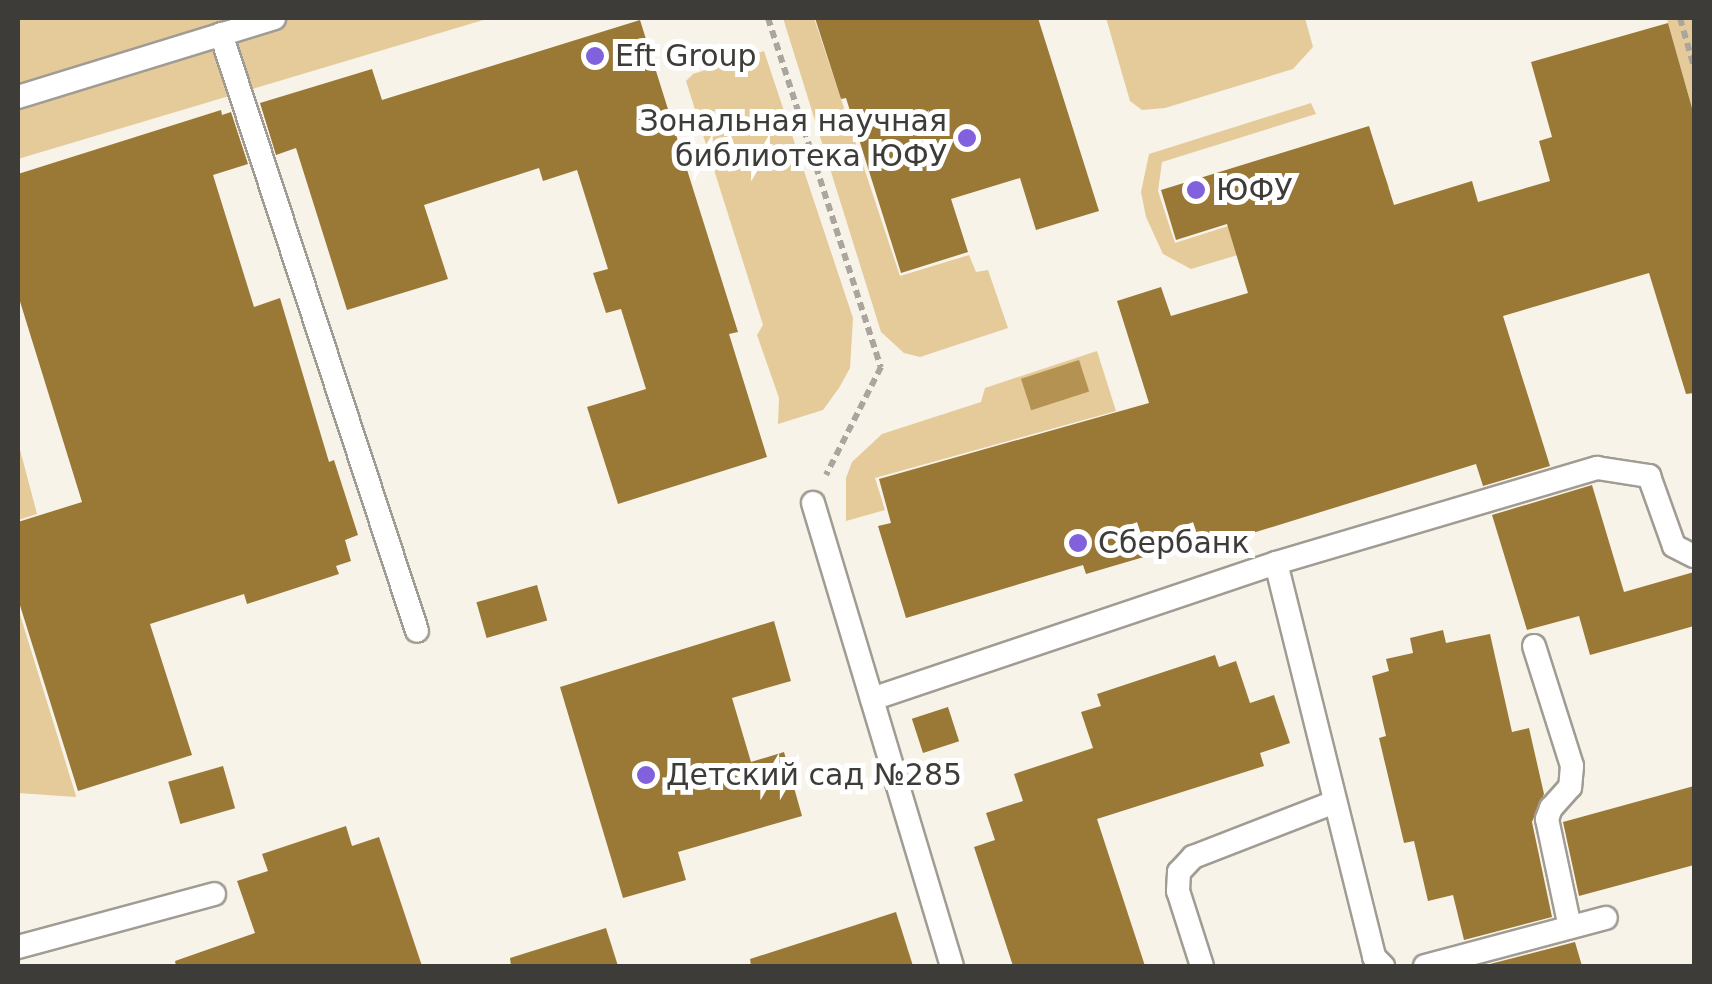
<!DOCTYPE html>
<meta charset="utf-8">
<style>
body{margin:0}
#map{position:relative;width:1712px;height:984px;overflow:hidden;background:#f8f3e9;font-family:"DejaVu Sans",sans-serif}
div>[style]{position:absolute}
.green>*{inset:0;background:#e5ca9a}
.water>*{inset:0;background:#b49251;transform-origin:0 0}
.building>*{inset:0;background:#9a7937;transform-origin:0 0}
.path>*{height:6px;margin-top:-3px;transform-origin:0;background:repeating-linear-gradient(90deg,#aaa69f 0 8px,transparent 0 13px)}
.roads{filter:drop-shadow(2px 0 #a19c93) drop-shadow(-2px 0 #a19c93) drop-shadow(0 2px #a19c93) drop-shadow(0 -2px #a19c93)}
.lane>*{height:22px;margin:-11px;padding:0 11px;transform-origin:11px;border-radius:11px;background:#fff}
.dots>*{width:28px;height:28px;translate:-50% -50%;box-sizing:border-box;border:5px solid #fff;border-radius:50%}
span{translate:-50% -50%;white-space:nowrap;text-align:center;line-height:1.15;-webkit-text-stroke:10px #fff;paint-order:stroke}
.poi-label{font-size:30px;color:#3e3c39}
.left{translate:0 -50%;text-align:left}
.right{translate:-100% -50%;text-align:right}
.frame{position:absolute;inset:0;border:20px solid #3e3c39;pointer-events:none}
</style>
<div id="map">
<div class="green">
<div style="clip-path:polygon(18px 18px,490px 18px,18px 159px)"></div>
<div style="clip-path:polygon(783px 18px,814px 18px,900px 276px,969px 255px,976px 272px,988px 270px,1008px 328px,920px 357px,904px 353px,881px 332px)"></div>
<div style="clip-path:polygon(1106px 18px,1305px 18px,1313px 47px,1293px 69px,1165px 108px,1142px 110px,1130px 101px)"></div>
<div style="clip-path:polygon(1667px 18px,1694px 18px,1694px 115px,1668px 23px)"></div>
<div style="clip-path:polygon(764px 51px,853px 318px,850px 368px,839px 388px,823px 410px,778px 424px,779px 398px,757px 335px,763px 325px,686px 81px,693px 74px)"></div>
<div style="clip-path:polygon(1311px 103px,1316px 114px,1162px 162px,1158px 191px,1175px 243px,1385px 176px,1389px 187px,1368px 193px,1374px 214px,1191px 269px,1163px 254px,1146px 217px,1141px 192px,1149px 154px)"></div>
<div style="clip-path:polygon(1097px 351px,1116px 411px,875px 478px,885px 510px,846px 521px,846px 478px,852px 462px,882px 434px,981px 402px,985px 388px)"></div>
<div style="clip-path:polygon(18px 442px,37px 514px,18px 520px)"></div>
<div style="clip-path:polygon(18px 608px,76px 796px,76px 797px,18px 793px)"></div>
</div>
<div class="water">
<div style="left:1079px;top:360px;width:33px;height:61px;rotate:72deg"></div>
</div>
<div class="building">
<div style="clip-path:polygon(815px 18px,1038px 18px,1099px 211px,1036px 230px,1020px 178px,951px 199px,968px 252px,901px 273px,846px 98px,841px 99px)"></div>
<div style="clip-path:polygon(640px 20px,738px 332px,729px 334px,767px 457px,618px 504px,587px 407px,646px 389px,621px 309px,606px 313px,593px 273px,608px 269px,577px 170px,543px 181px,539px 168px,424px 205px,448px 279px,347px 310px,296px 148px,276px 155px,260px 103px,372px 69px,382px 100px)"></div>
<div style="clip-path:polygon(1668px 23px,1694px 115px,1694px 393px,1686px 394px,1649px 273px,1503px 316px,1550px 466px,1483px 486px,1476px 464px,1214px 545px,1212px 537px,1086px 574px,1083px 565px,906px 618px,878px 526px,891px 523px,879px 479px,1149px 403px,1117px 301px,1161px 287px,1171px 316px,1248px 293px,1227px 224px,1176px 240px,1161px 190px,1369px 126px,1394px 205px,1472px 181px,1478px 202px,1550px 181px,1539px 141px,1552px 137px,1531px 62px)"></div>
<div style="clip-path:polygon(221px 110px,222px 115px,231px 112px,248px 164px,213px 175px,254px 307px,280px 298px,329px 462px,334px 460px,358px 535px,345px 540px,351px 561px,336px 566px,339px 574px,247px 604px,244px 594px,150px 624px,192px 755px,78px 791px,18px 599px,18px 522px,82px 502px,18px 295px,18px 174px)"></div>
<div style="clip-path:polygon(1592px 485px,1624px 592px,1694px 572px,1694px 626px,1590px 655px,1579px 616px,1527px 630px,1492px 515px)"></div>
<div style="left:537px;top:585px;width:37px;height:63px;rotate:74deg"></div>
<div style="clip-path:polygon(774px 621px,791px 681px,732px 698px,751px 762px,784px 752px,802px 816px,678px 852px,686px 880px,623px 898px,560px 687px)"></div>
<div style="clip-path:polygon(1443px 630px,1446px 643px,1490px 634px,1512px 732px,1529px 728px,1544px 794px,1532px 822px,1552px 917px,1464px 940px,1453px 895px,1428px 901px,1414px 841px,1404px 843px,1379px 738px,1386px 736px,1372px 676px,1389px 671px,1386px 659px,1413px 653px,1410px 638px)"></div>
<div style="clip-path:polygon(1215px 655px,1219px 667px,1236px 661px,1250px 703px,1274px 695px,1290px 743px,1260px 753px,1264px 766px,1097px 819px,1145px 966px,1013px 966px,974px 847px,995px 840px,986px 813px,1023px 801px,1014px 774px,1093px 748px,1081px 712px,1101px 706px,1097px 694px)"></div>
<div style="left:948px;top:707px;width:36px;height:38px;rotate:72deg"></div>
<div style="left:223px;top:766px;width:44px;height:57px;rotate:74deg"></div>
<div style="clip-path:polygon(1694px 786px,1694px 865px,1579px 896px,1563px 822px)"></div>
<div style="clip-path:polygon(346px 826px,352px 846px,379px 837px,422px 966px,176px 966px,175px 961px,255px 933px,237px 881px,268px 871px,262px 854px)"></div>
<div style="clip-path:polygon(896px 912px,913px 966px,751px 966px,750px 959px)"></div>
<div style="clip-path:polygon(606px 928px,618px 966px,511px 966px,510px 958px)"></div>
<div style="clip-path:polygon(1575px 942px,1582px 966px,1482px 966px)"></div>
</div>
<div class="path">
<div style="left:768px;top:18px;width:367px;rotate:72.1deg"></div>
<div style="left:881px;top:367px;width:121px;rotate:117deg"></div>
<div style="left:1680px;top:18px;width:51px;rotate:74.1deg"></div>
</div>
<div class="roads">
<div class="lane">
<div style="left:221px;top:34px;width:628px;rotate:71.82deg"></div>
<div style="left:18px;top:97px;width:268px;rotate:-17.1deg"></div>
<div style="left:813px;top:503px;width:483px;rotate:73.3deg"></div>
<div style="left:1276px;top:563px;width:406px;rotate:76deg"></div>
<div style="left:1374px;top:957px;width:13px;rotate:45deg"></div>
<div style="left:1534px;top:646px;width:126px;rotate:72.4deg"></div>
<div style="left:1572px;top:766px;width:21px;rotate:95deg"></div>
<div style="left:1570px;top:787px;width:28px;rotate:132deg"></div>
<div style="left:1551px;top:808px;width:12px;rotate:110deg"></div>
<div style="left:1547px;top:819px;width:110px;rotate:78deg"></div>
<div style="left:872px;top:699px;width:426px;rotate:-18.6deg"></div>
<div style="left:1276px;top:563px;width:335px;rotate:-16.5deg"></div>
<div style="left:1597px;top:468px;width:53px;rotate:8.7deg"></div>
<div style="left:1649px;top:476px;width:74px;rotate:70.3deg"></div>
<div style="left:1674px;top:546px;width:22px;rotate:27deg"></div>
<div style="left:18px;top:947px;width:203px;rotate:-15.1deg"></div>
<div style="left:1202px;top:966px;width:79px;rotate:-107.7deg"></div>
<div style="left:1178px;top:891px;width:19px;rotate:-87deg"></div>
<div style="left:1179px;top:872px;width:21px;rotate:-47deg"></div>
<div style="left:1193px;top:857px;width:152px;rotate:-21.2deg"></div>
<div style="left:1425px;top:966px;width:187px;rotate:-14.9deg"></div>
</div>
</div>
<div class="dots">
<div style="left:595px;top:56px;background:#8161dc"></div>
<div style="left:967px;top:138px;background:#8161dc"></div>
<div style="left:1196px;top:190px;background:#8161dc"></div>
<div style="left:1078px;top:543px;background:#8161dc"></div>
<div style="left:646px;top:775px;background:#8161dc"></div>
</div>
<div class="poi-label">
<span class="left" style="left:615px;top:56px">Eft Group</span>
<span class="right" style="left:947px;top:138px">Зональная научная<br>библиотека ЮФУ</span>
<span class="left" style="left:1216px;top:190px">ЮФУ</span>
<span class="left" style="left:1098px;top:543px">Сбербанк</span>
<span class="left" style="left:666px;top:775px">Детский сад №285</span>
</div>
<div class="frame"></div>
</div>
